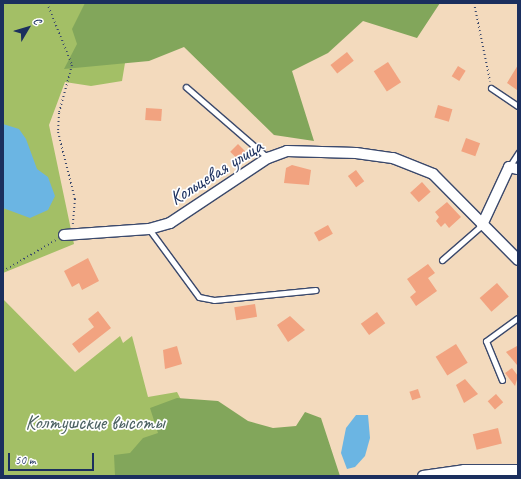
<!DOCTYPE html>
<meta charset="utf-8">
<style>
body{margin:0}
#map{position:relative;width:521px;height:479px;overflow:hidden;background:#f3dabd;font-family:Caveat,sans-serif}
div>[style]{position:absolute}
.green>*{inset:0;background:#a3bf66}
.forest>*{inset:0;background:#82a65b}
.water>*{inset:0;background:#6bb5e3}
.building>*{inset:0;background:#f2a380;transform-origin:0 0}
.path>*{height:2px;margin-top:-1px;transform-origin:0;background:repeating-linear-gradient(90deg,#3b496c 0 1px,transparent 0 4px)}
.roads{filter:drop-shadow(1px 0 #3b496c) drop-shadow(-1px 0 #3b496c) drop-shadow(0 1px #3b496c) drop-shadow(0 -1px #3b496c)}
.lane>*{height:5px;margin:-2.5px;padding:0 2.5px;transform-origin:2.5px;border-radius:2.5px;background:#fff}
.street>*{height:10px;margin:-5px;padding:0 5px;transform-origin:5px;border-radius:5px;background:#fff}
span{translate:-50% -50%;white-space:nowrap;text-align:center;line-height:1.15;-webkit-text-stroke:3.5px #fff;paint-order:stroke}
.street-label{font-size:20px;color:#1b2f5e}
.park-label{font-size:20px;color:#4b6161}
.frame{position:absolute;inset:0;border:4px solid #1b2f5e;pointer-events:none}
.north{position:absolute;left:8px;top:8px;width:40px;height:40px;-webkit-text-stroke:3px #fff;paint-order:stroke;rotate:52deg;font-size:11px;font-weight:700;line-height:16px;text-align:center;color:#1b2f5e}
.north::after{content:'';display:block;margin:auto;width:14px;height:18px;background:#1b2f5e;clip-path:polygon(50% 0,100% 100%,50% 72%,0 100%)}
.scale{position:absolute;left:8px;top:453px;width:86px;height:18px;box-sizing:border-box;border:2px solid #1b2f5e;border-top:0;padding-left:5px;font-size:12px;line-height:14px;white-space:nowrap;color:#1b2f5e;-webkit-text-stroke:3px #fff;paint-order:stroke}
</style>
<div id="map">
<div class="green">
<div style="clip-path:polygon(3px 3px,135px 3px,122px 81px,91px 86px,65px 82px,49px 125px,74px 244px,3px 273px)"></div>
<div style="clip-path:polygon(3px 299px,75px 372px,120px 336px,123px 343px,132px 336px,148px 397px,177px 392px,207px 450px,312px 476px,3px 476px)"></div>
</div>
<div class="forest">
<div style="clip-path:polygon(85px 3px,440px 3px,417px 38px,363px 21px,328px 53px,292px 71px,314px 141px,274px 135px,184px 47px,149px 61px,64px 69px,77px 44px,72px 29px)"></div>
<div style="clip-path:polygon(177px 398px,218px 401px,248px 421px,273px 428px,296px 426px,305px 412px,321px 418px,340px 476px,115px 476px,114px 455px,130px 453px,143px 438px,158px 433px,150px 408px)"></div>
</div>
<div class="water">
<div style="clip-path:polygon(3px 124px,19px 129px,26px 139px,37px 169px,48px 177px,55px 196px,48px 210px,30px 218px,3px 208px)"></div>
<div style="clip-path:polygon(356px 415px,368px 415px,370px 438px,365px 456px,355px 467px,347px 469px,341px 453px,346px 428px)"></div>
</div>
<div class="building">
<div style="left:347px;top:52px;width:11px;height:21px;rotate:52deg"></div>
<div style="left:388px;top:62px;width:24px;height:17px;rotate:57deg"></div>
<div style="clip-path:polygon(518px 65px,518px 89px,517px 90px,507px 83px)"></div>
<div style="left:458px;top:66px;width:9px;height:12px;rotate:32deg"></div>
<div style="left:438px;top:105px;width:15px;height:13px;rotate:16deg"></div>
<div style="left:146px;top:108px;width:16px;height:12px;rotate:4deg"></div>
<div style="left:466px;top:138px;width:15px;height:14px;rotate:20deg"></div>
<div style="left:238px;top:144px;width:14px;height:11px;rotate:45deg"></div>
<div style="clip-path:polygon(292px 165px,311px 170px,309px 185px,284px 183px,286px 168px)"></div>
<div style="left:356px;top:170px;width:14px;height:10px;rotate:54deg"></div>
<div style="left:422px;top:182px;width:13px;height:16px;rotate:48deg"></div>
<div style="clip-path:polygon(447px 202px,461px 217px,449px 228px,445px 223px,441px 227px,436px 221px,439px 217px,435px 212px)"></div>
<div style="left:328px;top:225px;width:10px;height:16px;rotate:61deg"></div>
<div style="clip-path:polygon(88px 258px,99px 281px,82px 290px,79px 283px,72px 287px,64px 271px)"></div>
<div style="clip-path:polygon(428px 264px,435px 273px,428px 278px,437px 291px,416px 306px,410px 297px,416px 292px,407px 279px)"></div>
<div style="left:497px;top:283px;width:18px;height:23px;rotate:49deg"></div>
<div style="left:255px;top:304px;width:13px;height:21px;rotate:81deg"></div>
<div style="clip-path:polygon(98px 311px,111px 328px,79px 353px,72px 344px,94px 327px,88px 319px)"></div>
<div style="left:377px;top:312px;width:14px;height:20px;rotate:54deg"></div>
<div style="clip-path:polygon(290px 316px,305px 330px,288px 342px,277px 325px)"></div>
<div style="left:456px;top:344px;width:22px;height:24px;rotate:58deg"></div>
<div style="clip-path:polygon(177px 346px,182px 364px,165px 369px,163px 350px)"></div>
<div style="clip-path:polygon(517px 346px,518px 348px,517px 365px,506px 352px)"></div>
<div style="clip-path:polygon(512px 368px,518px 376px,515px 386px,505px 373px)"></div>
<div style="clip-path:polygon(465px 379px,478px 394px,464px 403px,456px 385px)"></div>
<div style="left:418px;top:389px;width:9px;height:9px;rotate:72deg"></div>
<div style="left:496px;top:394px;width:11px;height:11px;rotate:49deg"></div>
<div style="left:498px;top:428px;width:16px;height:26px;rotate:76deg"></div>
</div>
<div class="path">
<div style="left:47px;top:3px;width:67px;rotate:68deg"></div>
<div style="left:72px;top:65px;width:50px;rotate:105.2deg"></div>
<div style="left:59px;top:113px;width:19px;rotate:93deg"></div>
<div style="left:58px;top:132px;width:69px;rotate:75.8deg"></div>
<div style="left:75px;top:199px;width:25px;rotate:95deg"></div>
<div style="left:474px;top:3px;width:80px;rotate:78.4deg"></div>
<div style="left:3px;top:271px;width:61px;rotate:-30.3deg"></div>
</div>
<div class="roads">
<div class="lane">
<div style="left:186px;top:87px;width:108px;rotate:40.9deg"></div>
<div style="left:491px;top:88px;width:32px;rotate:34deg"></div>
<div style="left:509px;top:167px;width:17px;rotate:-57deg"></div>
<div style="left:149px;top:229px;width:84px;rotate:53.7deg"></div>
<div style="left:199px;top:297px;width:15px;rotate:11deg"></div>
<div style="left:214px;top:300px;width:102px;rotate:-5.6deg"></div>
<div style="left:442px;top:260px;width:53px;rotate:-41.2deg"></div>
<div style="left:502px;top:380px;width:42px;rotate:-112.3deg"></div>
<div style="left:486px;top:341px;width:39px;rotate:-36deg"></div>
</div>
<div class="street">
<div style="left:482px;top:225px;width:64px;rotate:-65deg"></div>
<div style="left:509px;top:167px;width:9px;rotate:13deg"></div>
<div style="left:64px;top:235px;width:85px;rotate:-4deg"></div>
<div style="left:149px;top:229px;width:22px;rotate:-16deg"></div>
<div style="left:170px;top:223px;width:118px;rotate:-33.6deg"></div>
<div style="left:268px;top:158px;width:20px;rotate:-20deg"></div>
<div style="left:287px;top:151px;width:69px;rotate:1.7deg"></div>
<div style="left:356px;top:153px;width:37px;rotate:8deg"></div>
<div style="left:393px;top:158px;width:43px;rotate:21.8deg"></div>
<div style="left:433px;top:174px;width:121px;rotate:45.3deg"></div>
<div style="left:423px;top:476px;width:41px;rotate:-8.3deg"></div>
<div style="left:464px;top:470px;width:54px"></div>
</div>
</div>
<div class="street-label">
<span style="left:216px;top:172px;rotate:-32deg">Кольцевая улица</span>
</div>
<div class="park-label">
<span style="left:95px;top:422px">Колтушские высоты</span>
</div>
<div class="frame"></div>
<div class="north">С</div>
<div class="scale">50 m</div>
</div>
